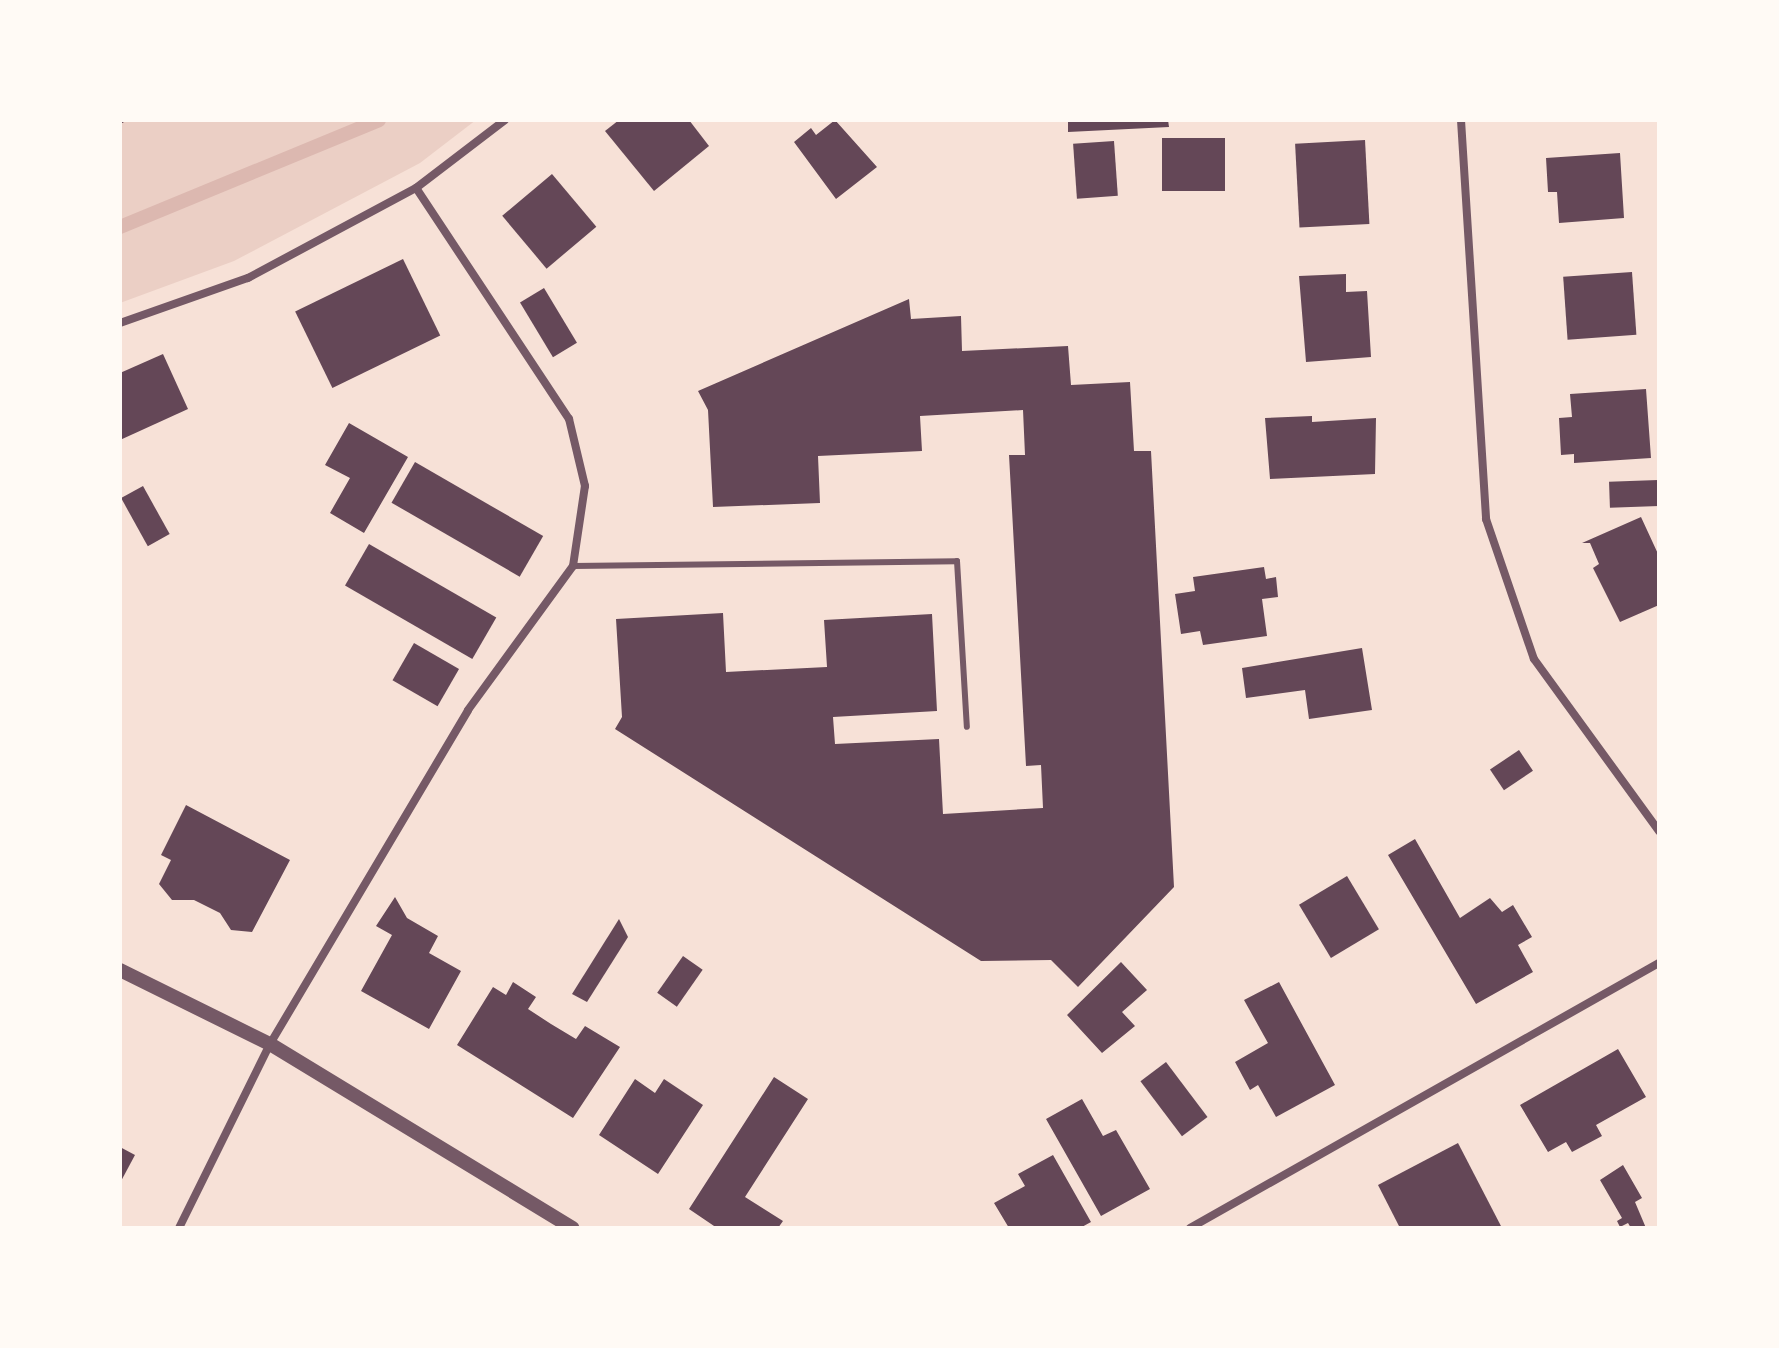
<!DOCTYPE html>
<style>
body{margin:0}
#map{position:relative;width:1779px;height:1348px;overflow:hidden;background:#f7e1d7;font-family:"Noto Sans",sans-serif}
div>[style]{position:absolute}
.green>*{inset:0;background:#ebcfc5}
.stream>*{height:14px;margin:-7px;padding:0 7px;transform-origin:7px;border-radius:7px;background:#dcb8b0}
.building>*{inset:0;background:#644757;transform-origin:0 0}
.path>*{height:5px;margin:-2.5px;padding:0 2.5px;transform-origin:2.5px;border-radius:2.5px;background:#4a2c40}
.service>*{height:6px;margin:-3px;padding:0 3px;transform-origin:3px;border-radius:3px;background:#755966}
.minor>*{height:8px;margin:-4px;padding:0 4px;transform-origin:4px;border-radius:4px;background:#755966}
.tertiary>*{height:14px;margin:-7px;padding:0 7px;transform-origin:7px;border-radius:7px;background:#755966}
span{translate:-50% -50%;white-space:nowrap;text-align:center;line-height:1.15;-webkit-text-stroke:8px #fffaf5;paint-order:stroke}
.frame{position:absolute;inset:0;border:122px solid #fffaf5;pointer-events:none}
</style>
<div id="map">
<div class="green">
<div style="clip-path:polygon(120px 120px,476px 120px,420px 163px,234px 261px,120px 303px)"></div>
</div>
<div class="stream">
<div style="left:120px;top:227px;width:280px;rotate:-22.4deg"></div>
</div>
<div class="building">
<div style="clip-path:polygon(619px 120px,689px 120px,709px 146px,654px 191px,605px 131px)"></div>
<div style="clip-path:polygon(835px 120px,877px 167px,836px 199px,794px 142px,811px 128px,816px 135px)"></div>
<div style="clip-path:polygon(1068px 120px,1168px 120px,1169px 127px,1068px 132px)"></div>
<div style="left:1162px;top:138px;width:63px;height:53px"></div>
<div style="left:1365px;top:140px;width:84px;height:70px;rotate:87deg"></div>
<div style="left:1114px;top:141px;width:55px;height:41px;rotate:86deg"></div>
<div style="clip-path:polygon(1620px 153px,1624px 218px,1559px 223px,1557px 192px,1548px 192px,1546px 158px)"></div>
<div style="left:552px;top:174px;width:69px;height:65px;rotate:50deg"></div>
<div style="left:403px;top:259px;width:85px;height:120px;rotate:64deg"></div>
<div style="left:1632px;top:272px;width:63px;height:69px;rotate:86deg"></div>
<div style="clip-path:polygon(1346px 274px,1346px 292px,1367px 291px,1371px 357px,1306px 362px,1299px 276px)"></div>
<div style="left:544px;top:288px;width:64px;height:28px;rotate:59deg"></div>
<div style="clip-path:polygon(909px 299px,911px 319px,961px 316px,962px 351px,1068px 346px,1071px 385px,1130px 382px,1134px 451px,1151px 451px,1174px 887px,1078px 987px,1051px 960px,981px 961px,615px 729px,622px 717px,616px 619px,723px 613px,726px 672px,827px 667px,824px 620px,932px 614px,937px 711px,833px 717px,835px 744px,939px 739px,943px 814px,1043px 808px,1041px 765px,1026px 766px,1009px 455px,1025px 455px,1023px 410px,920px 416px,922px 451px,818px 456px,820px 503px,713px 507px,708px 410px,698px 391px)"></div>
<div style="clip-path:polygon(163px 354px,188px 409px,120px 440px,120px 373px)"></div>
<div style="clip-path:polygon(1646px 389px,1651px 458px,1574px 463px,1574px 454px,1561px 455px,1559px 418px,1572px 417px,1570px 394px)"></div>
<div style="clip-path:polygon(1312px 416px,1312px 422px,1376px 418px,1375px 474px,1270px 479px,1265px 418px)"></div>
<div style="clip-path:polygon(349px 423px,408px 457px,364px 533px,330px 513px,350px 478px,325px 465px)"></div>
<div style="left:415px;top:462px;width:148px;height:47px;rotate:30deg"></div>
<div style="left:1658px;top:480px;width:26px;height:49px;rotate:88deg"></div>
<div style="left:143px;top:486px;width:55px;height:25px;rotate:61deg"></div>
<div style="clip-path:polygon(1641px 517px,1659px 556px,1659px 605px,1620px 622px,1593px 568px,1599px 564px,1590px 543px,1582px 543px)"></div>
<div style="left:369px;top:544px;width:147px;height:48px;rotate:30deg"></div>
<div style="clip-path:polygon(1264px 567px,1266px 579px,1276px 577px,1278px 597px,1262px 599px,1267px 636px,1203px 645px,1200px 631px,1181px 634px,1175px 594px,1195px 591px,1193px 577px)"></div>
<div style="left:414px;top:643px;width:52px;height:43px;rotate:30deg"></div>
<div style="clip-path:polygon(1362px 648px,1372px 710px,1309px 719px,1305px 690px,1246px 698px,1242px 668px)"></div>
<div style="left:1519px;top:750px;width:25px;height:35px;rotate:56deg"></div>
<div style="clip-path:polygon(186px 805px,290px 860px,252px 932px,231px 930px,220px 913px,194px 900px,172px 900px,159px 884px,171px 860px,161px 855px)"></div>
<div style="clip-path:polygon(1415px 839px,1460px 918px,1490px 898px,1502px 912px,1513px 905px,1532px 937px,1518px 945px,1533px 972px,1476px 1004px,1388px 855px)"></div>
<div style="left:1347px;top:876px;width:62px;height:56px;rotate:59deg"></div>
<div style="clip-path:polygon(395px 897px,407px 918px,438px 936px,429px 953px,461px 971px,429px 1029px,361px 991px,392px 935px,376px 926px)"></div>
<div style="clip-path:polygon(619px 919px,628px 937px,587px 1002px,572px 994px)"></div>
<div style="left:683px;top:956px;width:24px;height:45px;rotate:35deg"></div>
<div style="clip-path:polygon(1121px 962px,1147px 990px,1122px 1012px,1135px 1026px,1102px 1053px,1067px 1015px)"></div>
<div style="clip-path:polygon(513px 982px,536px 997px,528px 1009px,551px 1024px,576px 1039px,585px 1026px,620px 1047px,573px 1118px,457px 1045px,493px 987px,506px 995px)"></div>
<div style="clip-path:polygon(1279px 982px,1335px 1085px,1276px 1117px,1258px 1085px,1250px 1090px,1235px 1062px,1268px 1043px,1244px 1000px)"></div>
<div style="clip-path:polygon(1618px 1049px,1646px 1097px,1596px 1125px,1602px 1136px,1572px 1152px,1566px 1142px,1548px 1152px,1520px 1105px)"></div>
<div style="left:1166px;top:1062px;width:69px;height:32px;rotate:53deg"></div>
<div style="clip-path:polygon(774px 1077px,808px 1099px,745px 1197px,783px 1221px,778px 1228px,717px 1228px,689px 1209px)"></div>
<div style="clip-path:polygon(635px 1079px,655px 1093px,664px 1079px,703px 1105px,658px 1174px,599px 1135px)"></div>
<div style="clip-path:polygon(1082px 1099px,1103px 1136px,1116px 1130px,1150px 1189px,1101px 1216px,1046px 1119px)"></div>
<div style="clip-path:polygon(1458px 1143px,1502px 1228px,1400px 1228px,1378px 1185px)"></div>
<div style="clip-path:polygon(120px 1147px,135px 1155px,120px 1183px)"></div>
<div style="clip-path:polygon(1053px 1155px,1091px 1222px,1080px 1228px,1009px 1228px,994px 1203px,1025px 1186px,1018px 1174px)"></div>
<div style="clip-path:polygon(1623px 1165px,1642px 1198px,1635px 1202px,1646px 1228px,1631px 1228px,1628px 1223px,1620px 1227px,1617px 1221px,1622px 1218px,1600px 1180px)"></div>
</div>
<div class="path">
<div style="left:120px;top:120px;width:1px"></div>
</div>
<div class="service">
<div style="left:573px;top:566px;width:384px;rotate:-0.7deg"></div>
<div style="left:957px;top:561px;width:166px;rotate:86.6deg"></div>
</div>
<div class="minor">
<div style="left:1461px;top:120px;width:400px;rotate:86.4deg"></div>
<div style="left:1486px;top:519px;width:148px;rotate:71.1deg"></div>
<div style="left:1534px;top:659px;width:213px;rotate:54deg"></div>
<div style="left:120px;top:323px;width:136px;rotate:-19.4deg"></div>
<div style="left:248px;top:278px;width:191px;rotate:-28.2deg"></div>
<div style="left:416px;top:188px;width:112px;rotate:-37.4deg"></div>
<div style="left:179px;top:1228px;width:205px;rotate:-63.7deg"></div>
<div style="left:270px;top:1044px;width:388px;rotate:-59.3deg"></div>
<div style="left:468px;top:710px;width:178px;rotate:-53.9deg"></div>
<div style="left:573px;top:566px;width:81px;rotate:-81.5deg"></div>
<div style="left:585px;top:486px;width:69px;rotate:-103.4deg"></div>
<div style="left:569px;top:419px;width:277px;rotate:-123.5deg"></div>
<div style="left:1190px;top:1228px;width:539px;rotate:-29.47deg"></div>
</div>
<div class="tertiary">
<div style="left:120px;top:970px;width:167px;rotate:26.3deg"></div>
<div style="left:270px;top:1044px;width:354px;rotate:31.3deg"></div>
</div>
<div class="frame"></div>
</div>
